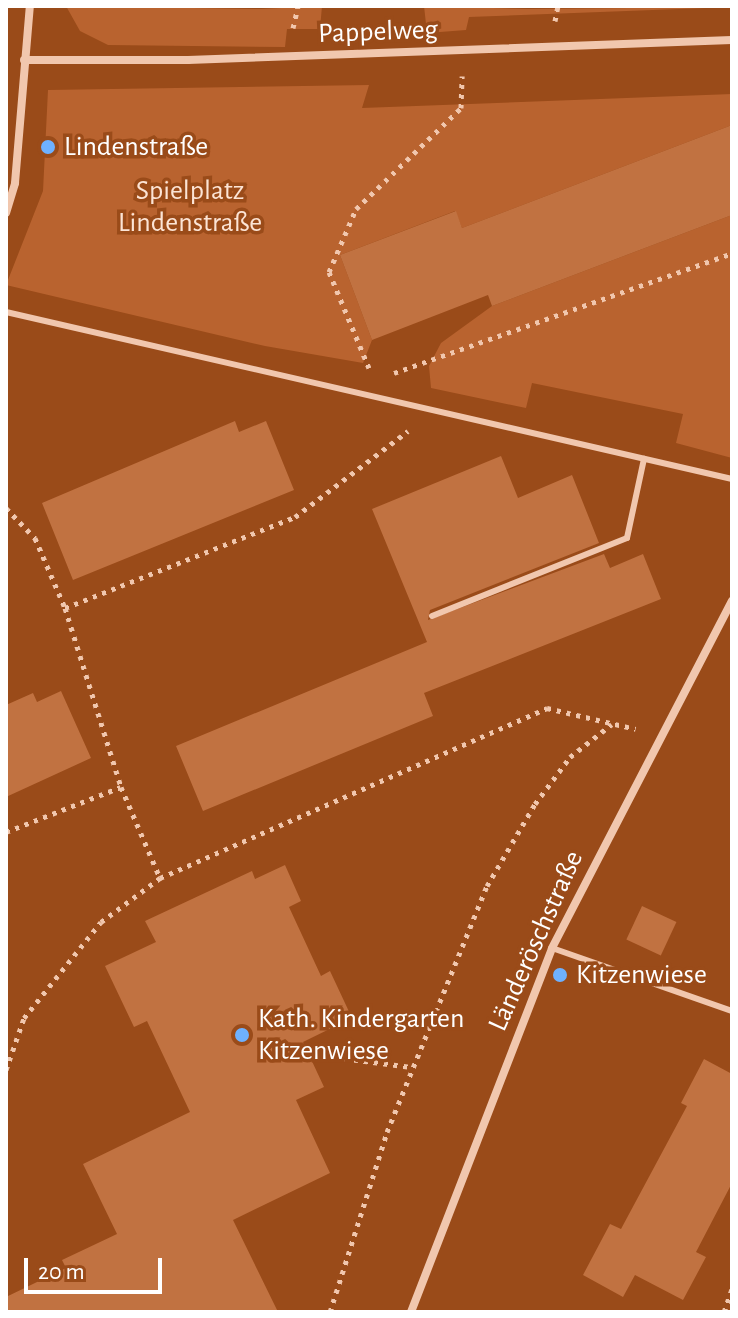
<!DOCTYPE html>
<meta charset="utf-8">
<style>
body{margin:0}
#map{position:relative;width:738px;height:1318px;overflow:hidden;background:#9a4b19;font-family:"Alegreya Sans",sans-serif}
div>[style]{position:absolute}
.green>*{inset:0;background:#b9632f}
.building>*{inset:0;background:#c17241;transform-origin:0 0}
.path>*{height:5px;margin-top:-2.5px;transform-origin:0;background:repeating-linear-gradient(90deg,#f1c7ae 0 4px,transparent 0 10px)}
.lane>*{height:6px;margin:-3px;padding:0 3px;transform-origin:3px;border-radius:3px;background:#f1c7ae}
.street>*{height:8px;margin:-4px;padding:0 4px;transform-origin:4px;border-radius:4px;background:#f1c7ae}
.dots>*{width:22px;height:22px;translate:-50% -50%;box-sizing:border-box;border:4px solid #9a4b19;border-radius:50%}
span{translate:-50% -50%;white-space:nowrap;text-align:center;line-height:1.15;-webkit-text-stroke:7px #9a4b19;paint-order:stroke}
.street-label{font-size:28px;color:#fff}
.poi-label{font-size:28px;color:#fff}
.left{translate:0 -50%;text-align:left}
.park-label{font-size:28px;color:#fce4d5}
.frame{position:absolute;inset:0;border:8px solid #fff;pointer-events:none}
.scale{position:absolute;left:24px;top:1258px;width:138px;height:36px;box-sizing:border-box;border:4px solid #fff;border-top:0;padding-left:10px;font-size:24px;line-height:28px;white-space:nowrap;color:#fff;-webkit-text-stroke:6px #9a4b19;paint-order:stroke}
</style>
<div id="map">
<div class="green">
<div style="clip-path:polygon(66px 6px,261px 9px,322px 6px,320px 29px,287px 29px,285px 47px,108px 45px,80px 31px)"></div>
<div style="clip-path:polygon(424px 6px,528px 9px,732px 7px,469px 17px,466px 30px,427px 33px)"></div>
<div style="clip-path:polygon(369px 85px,362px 108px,732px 94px,732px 125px,462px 228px,455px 211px,340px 255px,372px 340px,363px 363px,265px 346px,6px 285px,43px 191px,48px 90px)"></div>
<div style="clip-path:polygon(732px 215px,732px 458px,676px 443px,683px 414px,532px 383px,526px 408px,431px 388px,429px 366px,441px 343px,492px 306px)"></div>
</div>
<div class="building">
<div style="clip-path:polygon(732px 125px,732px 215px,492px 306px,488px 295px,372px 340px,340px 255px,456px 211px,462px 228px)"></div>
<div style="clip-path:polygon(235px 421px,239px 432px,266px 421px,294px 490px,73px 580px,42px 503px)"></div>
<div style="clip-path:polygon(501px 456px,518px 498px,572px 475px,599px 543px,430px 610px,428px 620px,604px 554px,610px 568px,643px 554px,661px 599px,424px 693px,433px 716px,203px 811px,176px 746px,427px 642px,372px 509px)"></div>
<div style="clip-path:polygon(61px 691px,91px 758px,6px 797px,6px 705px,33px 693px,37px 702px)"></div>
<div style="clip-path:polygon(285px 865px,301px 901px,289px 907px,321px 976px,330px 971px,352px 1018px,303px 1042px,324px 1087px,296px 1100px,330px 1173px,233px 1220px,278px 1312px,6px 1312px,6px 1297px,66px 1268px,62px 1260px,117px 1234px,83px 1164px,190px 1112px,147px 1021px,134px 1027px,105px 966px,156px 942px,145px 921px,252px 871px,255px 879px)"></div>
<div style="left:642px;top:906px;width:38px;height:37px;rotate:25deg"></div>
<div style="clip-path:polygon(704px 1059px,732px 1074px,732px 1183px,696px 1252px,706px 1257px,683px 1300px,635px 1275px,623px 1297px,583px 1275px,610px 1224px,621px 1229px,687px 1106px,681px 1103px)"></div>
</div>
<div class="path">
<div style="left:555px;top:21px;width:15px;rotate:-79deg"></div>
<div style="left:293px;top:28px;width:23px;rotate:-77deg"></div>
<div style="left:369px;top:368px;width:104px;rotate:-112.6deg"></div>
<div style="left:329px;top:272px;width:69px;rotate:-66.8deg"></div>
<div style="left:356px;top:209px;width:146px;rotate:-43.9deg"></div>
<div style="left:461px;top:108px;width:32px;rotate:-88deg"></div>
<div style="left:394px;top:373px;width:359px;rotate:-19.5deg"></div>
<div style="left:6px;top:508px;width:42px;rotate:46deg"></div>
<div style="left:35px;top:538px;width:76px;rotate:66.8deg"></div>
<div style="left:65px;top:608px;width:247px;rotate:-21.6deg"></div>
<div style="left:295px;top:517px;width:142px;rotate:-37.3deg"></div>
<div style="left:65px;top:608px;width:188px;rotate:72.6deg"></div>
<div style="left:6px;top:832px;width:123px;rotate:-21.4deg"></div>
<div style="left:121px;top:787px;width:99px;rotate:66.8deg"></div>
<div style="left:334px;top:1057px;width:78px;rotate:7.4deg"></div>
<div style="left:6px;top:1070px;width:55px;rotate:-70.9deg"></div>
<div style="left:24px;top:1018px;width:123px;rotate:-51.3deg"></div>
<div style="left:101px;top:922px;width:74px;rotate:-36.7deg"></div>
<div style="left:160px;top:878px;width:423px;rotate:-23.7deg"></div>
<div style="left:547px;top:708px;width:91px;rotate:13.3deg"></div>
<div style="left:330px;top:1312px;width:189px;rotate:-72.4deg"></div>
<div style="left:387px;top:1132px;width:266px;rotate:-67.9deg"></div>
<div style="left:487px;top:886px;width:95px;rotate:-59.7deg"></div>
<div style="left:535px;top:804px;width:59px;rotate:-53.3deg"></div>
<div style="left:570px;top:757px;width:53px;rotate:-38.2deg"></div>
<div style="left:724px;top:1312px;width:24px;rotate:-71deg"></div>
</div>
<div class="lane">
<div style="left:6px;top:312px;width:745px;rotate:12.95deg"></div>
<div style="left:432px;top:616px;width:210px;rotate:-21.8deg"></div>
<div style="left:627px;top:538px;width:81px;rotate:-77.9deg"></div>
<div style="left:552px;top:948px;width:191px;rotate:19.3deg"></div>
</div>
<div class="street">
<div style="left:24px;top:60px;width:164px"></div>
<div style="left:188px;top:60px;width:544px;rotate:-2.11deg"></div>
<div style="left:6px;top:213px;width:31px;rotate:-73deg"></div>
<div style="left:15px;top:183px;width:178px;rotate:-85.2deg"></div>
<div style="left:411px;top:1312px;width:390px;rotate:-68.8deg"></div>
<div style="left:552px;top:948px;width:391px;rotate:-62.6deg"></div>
</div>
<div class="dots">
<div style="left:48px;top:147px;background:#6eb1ff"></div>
<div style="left:560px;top:975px;background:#6eb1ff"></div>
<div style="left:242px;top:1035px;background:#6eb1ff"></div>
</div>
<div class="street-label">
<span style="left:378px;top:32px;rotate:-2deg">Pappelweg</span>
<span style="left:536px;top:941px;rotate:-66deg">Länderöschstraße</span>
</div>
<div class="poi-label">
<span class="left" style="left:64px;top:147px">Lindenstraße</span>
<span class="left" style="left:576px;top:975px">Kitzenwiese</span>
<span class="left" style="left:258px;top:1035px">Kath. Kindergarten<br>Kitzenwiese</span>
</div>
<div class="park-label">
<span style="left:190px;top:207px">Spielplatz<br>Lindenstraße</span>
</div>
<div class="frame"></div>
<div class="scale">20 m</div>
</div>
